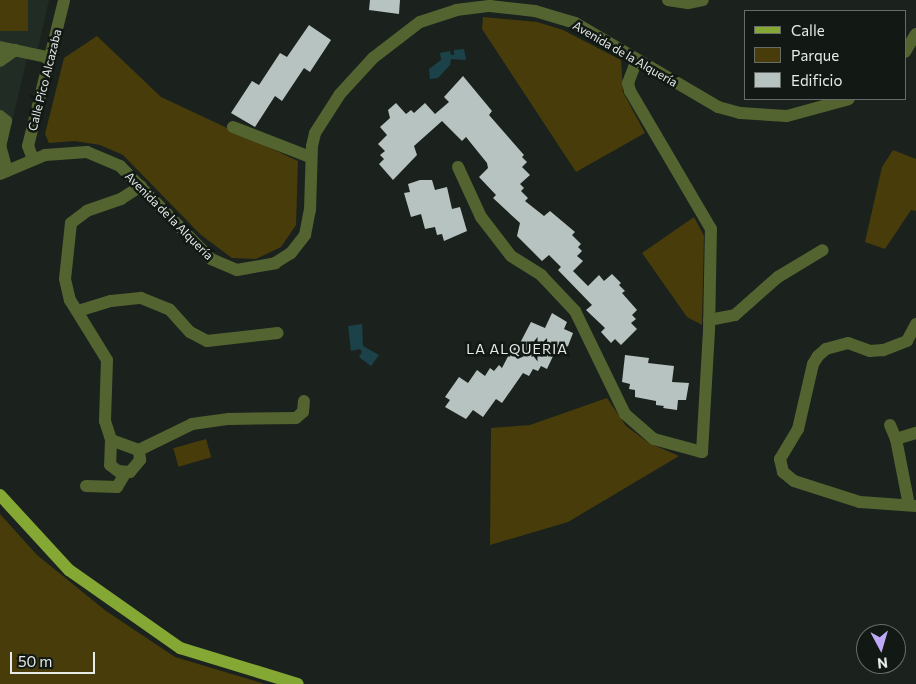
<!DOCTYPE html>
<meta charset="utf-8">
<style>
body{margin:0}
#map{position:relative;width:916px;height:684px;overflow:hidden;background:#1b221d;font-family:Commissioner,sans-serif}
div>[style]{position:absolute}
.built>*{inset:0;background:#202c24}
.green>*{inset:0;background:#473c0a;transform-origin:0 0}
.water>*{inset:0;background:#1b4249}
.building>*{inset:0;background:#b7c3c1}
.minor>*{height:12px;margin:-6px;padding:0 6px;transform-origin:6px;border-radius:6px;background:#536430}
.major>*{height:12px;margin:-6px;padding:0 6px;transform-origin:6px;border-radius:6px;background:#85a733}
span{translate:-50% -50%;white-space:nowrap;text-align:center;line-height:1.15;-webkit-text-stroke:5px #121814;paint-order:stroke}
.street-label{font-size:12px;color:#e6ebe7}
.neighbourhood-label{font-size:14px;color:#e6ebe7;letter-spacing:1px}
.legend{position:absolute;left:744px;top:10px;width:162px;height:90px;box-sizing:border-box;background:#121814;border:1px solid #676c68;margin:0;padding:6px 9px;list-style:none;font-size:15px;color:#e6ebe7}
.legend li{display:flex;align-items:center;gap:10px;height:25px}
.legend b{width:25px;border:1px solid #676c68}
.north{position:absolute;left:856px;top:624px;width:50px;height:50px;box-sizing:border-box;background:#121814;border:1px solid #676c68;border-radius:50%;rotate:174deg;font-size:14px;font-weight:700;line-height:20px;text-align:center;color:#e6ebe7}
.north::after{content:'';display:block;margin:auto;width:18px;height:22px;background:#bda9f5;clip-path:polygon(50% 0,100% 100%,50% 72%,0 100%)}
.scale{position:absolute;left:10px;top:652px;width:85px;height:22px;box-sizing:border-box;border:2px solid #e6ebe7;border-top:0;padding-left:6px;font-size:15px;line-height:18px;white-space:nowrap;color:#e6ebe7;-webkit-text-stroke:4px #121814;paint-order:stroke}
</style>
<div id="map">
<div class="built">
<div style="clip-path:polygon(0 0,49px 0,38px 49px,0 43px)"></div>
<div style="clip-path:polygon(0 52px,27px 58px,5px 152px,0 155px)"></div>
</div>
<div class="green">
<div style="left:0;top:0;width:28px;height:31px"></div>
<div style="clip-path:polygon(483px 17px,537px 22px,563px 30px,621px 60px,623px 92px,645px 133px,576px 172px,482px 29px)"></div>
<div style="clip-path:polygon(97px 36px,161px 97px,298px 161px,296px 225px,281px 247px,256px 259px,232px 258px,201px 235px,123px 155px,100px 145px,75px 141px,49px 143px,45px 134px,64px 58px)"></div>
<div style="clip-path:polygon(893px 150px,916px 159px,916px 211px,911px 210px,885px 249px,865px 242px,882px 167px)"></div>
<div style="clip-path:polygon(694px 217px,704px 236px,702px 325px,687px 317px,642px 253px)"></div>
<div style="clip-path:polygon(607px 398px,626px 426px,649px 443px,679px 456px,568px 522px,490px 545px,491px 428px,530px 425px)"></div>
<div style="left:206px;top:439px;width:19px;height:34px;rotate:74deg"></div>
<div style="clip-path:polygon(0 514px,37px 555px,106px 611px,175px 657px,265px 684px,0 684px)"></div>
</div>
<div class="water">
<div style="clip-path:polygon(464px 49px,466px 60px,451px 59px,450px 65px,438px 78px,430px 79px,429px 69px,441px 60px,440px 53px,450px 51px,451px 55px,454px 55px,454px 50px)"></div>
<div style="clip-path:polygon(362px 324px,363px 346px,379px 355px,371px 366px,359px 357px,362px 352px,360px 349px,351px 351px,348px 326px)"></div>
</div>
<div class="building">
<div style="clip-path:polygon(370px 0,400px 0,399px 14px,369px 10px)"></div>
<div style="clip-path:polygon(309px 25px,331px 40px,310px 72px,304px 68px,282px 101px,275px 96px,255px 127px,231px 113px,252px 81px,259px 85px,280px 53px,287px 57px)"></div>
<div style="clip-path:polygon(463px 76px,492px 111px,489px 115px,524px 155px,522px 157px,527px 162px,522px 167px,530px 175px,520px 184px,524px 188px,521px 191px,528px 198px,525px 201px,544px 216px,550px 211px,575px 232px,572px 235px,581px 244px,578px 247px,582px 251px,577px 256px,583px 261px,573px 271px,588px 286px,599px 275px,604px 281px,612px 274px,621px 283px,619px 285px,625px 291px,622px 293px,637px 310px,632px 315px,636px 319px,631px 323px,637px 329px,621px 345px,615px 339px,611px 343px,601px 332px,605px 328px,586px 310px,592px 305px,558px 270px,561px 267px,549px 255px,542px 261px,517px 236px,520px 223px,493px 198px,496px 195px,479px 177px,488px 168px,487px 163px,466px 137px,462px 141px,442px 121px,414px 146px,417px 155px,393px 180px,379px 164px,384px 159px,380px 155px,385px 151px,378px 144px,387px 135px,380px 127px,390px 118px,388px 110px,396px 103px,406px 114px,411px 110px,414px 113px,425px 103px,435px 114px,449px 102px,444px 97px)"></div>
<div style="clip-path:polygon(420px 180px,432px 180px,435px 190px,447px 187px,452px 209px,460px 207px,467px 231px,444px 241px,442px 234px,437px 235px,435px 227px,425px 229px,421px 214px,411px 217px,404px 193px,410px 192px,408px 184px)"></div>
<div style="clip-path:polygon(552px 313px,567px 322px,564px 329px,573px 333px,568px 346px,554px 354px,547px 369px,541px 366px,538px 371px,533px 369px,529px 376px,523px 373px,502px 403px,496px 399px,483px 417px,473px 410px,466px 419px,445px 407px,450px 400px,445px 397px,459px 377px,468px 383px,477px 370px,485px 376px,490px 368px,494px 371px,499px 365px,502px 368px,515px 343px,519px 345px,531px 322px,545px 328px)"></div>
<div style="clip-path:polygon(625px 355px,649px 358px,648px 363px,674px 366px,672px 382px,689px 383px,686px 400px,678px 400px,677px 410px,663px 408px,664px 406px,656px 405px,656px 401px,635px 397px,635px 390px,629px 389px,630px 384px,622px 382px)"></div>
</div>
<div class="minor">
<div style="left:668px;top:0;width:20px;rotate:9deg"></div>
<div style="left:688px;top:3px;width:15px;rotate:-11deg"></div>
<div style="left:0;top:47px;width:52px;rotate:12.2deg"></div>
<div style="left:905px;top:52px;width:21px;rotate:-59deg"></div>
<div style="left:0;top:61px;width:19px;rotate:-36deg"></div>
<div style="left:0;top:116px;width:8px;rotate:40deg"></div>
<div style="left:6px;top:121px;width:26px;rotate:103deg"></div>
<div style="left:233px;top:127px;width:83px;rotate:21.3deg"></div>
<div style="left:0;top:145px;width:27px;rotate:75deg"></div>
<div style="left:33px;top:159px;width:14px;rotate:-111deg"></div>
<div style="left:28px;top:146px;width:150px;rotate:-76.1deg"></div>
<div style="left:458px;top:167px;width:55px;rotate:65.3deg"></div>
<div style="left:481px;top:217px;width:49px;rotate:52.4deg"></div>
<div style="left:511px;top:256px;width:36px;rotate:32deg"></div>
<div style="left:541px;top:275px;width:50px;rotate:46.6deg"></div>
<div style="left:575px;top:311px;width:114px;rotate:64.1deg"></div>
<div style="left:625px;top:414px;width:38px;rotate:41deg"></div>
<div style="left:654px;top:439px;width:50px;rotate:15.2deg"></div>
<div style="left:702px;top:452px;width:121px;rotate:-86.7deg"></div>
<div style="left:709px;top:331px;width:102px;rotate:-88.9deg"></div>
<div style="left:711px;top:229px;width:160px;rotate:-120.4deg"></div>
<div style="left:630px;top:91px;width:8px;rotate:-104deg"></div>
<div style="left:628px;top:83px;width:25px;rotate:-69deg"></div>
<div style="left:0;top:174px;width:49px;rotate:-22.9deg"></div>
<div style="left:45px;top:155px;width:42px;rotate:-4.1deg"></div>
<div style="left:87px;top:152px;width:36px;rotate:23deg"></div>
<div style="left:120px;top:166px;width:130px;rotate:45.6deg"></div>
<div style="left:211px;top:259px;width:28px;rotate:23deg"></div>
<div style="left:237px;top:270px;width:39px;rotate:-10deg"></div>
<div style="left:275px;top:263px;width:19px;rotate:-32deg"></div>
<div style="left:291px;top:253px;width:23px;rotate:-52deg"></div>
<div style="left:305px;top:235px;width:25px;rotate:-79deg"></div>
<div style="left:310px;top:210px;width:64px;rotate:-88.2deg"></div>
<div style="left:312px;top:146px;width:13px;rotate:-77deg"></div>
<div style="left:315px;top:133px;width:46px;rotate:-57.3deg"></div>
<div style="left:340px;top:94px;width:49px;rotate:-47.5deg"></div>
<div style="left:373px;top:58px;width:59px;rotate:-37.5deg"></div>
<div style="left:420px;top:22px;width:38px;rotate:-18deg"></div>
<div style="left:456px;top:10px;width:34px;rotate:-7deg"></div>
<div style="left:490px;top:6px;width:45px;rotate:6.3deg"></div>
<div style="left:535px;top:11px;width:42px;rotate:16.7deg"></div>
<div style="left:575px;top:23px;width:166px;rotate:30.4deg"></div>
<div style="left:718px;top:107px;width:23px;rotate:15deg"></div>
<div style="left:740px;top:113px;width:47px;rotate:3.7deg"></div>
<div style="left:787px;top:116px;width:64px;rotate:-15.3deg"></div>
<div style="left:141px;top:186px;width:24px;rotate:147deg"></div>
<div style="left:121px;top:199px;width:36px;rotate:161deg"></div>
<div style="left:87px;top:211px;width:20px;rotate:143deg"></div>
<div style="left:71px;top:223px;width:56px;rotate:96.1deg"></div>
<div style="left:65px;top:279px;width:22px;rotate:77deg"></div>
<div style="left:70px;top:300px;width:70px;rotate:58.3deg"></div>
<div style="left:107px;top:360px;width:61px;rotate:91.9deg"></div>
<div style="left:105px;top:421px;width:20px;rotate:72deg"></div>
<div style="left:111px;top:440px;width:25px;rotate:92deg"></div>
<div style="left:110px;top:465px;width:10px;rotate:37deg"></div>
<div style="left:118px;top:471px;width:12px;rotate:5deg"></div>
<div style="left:130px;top:472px;width:16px;rotate:-50deg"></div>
<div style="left:140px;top:460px;width:10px;rotate:-96deg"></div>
<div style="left:139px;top:450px;width:59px;rotate:-26.1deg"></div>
<div style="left:192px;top:424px;width:37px;rotate:-8deg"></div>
<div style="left:229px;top:419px;width:67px;rotate:-0.9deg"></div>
<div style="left:296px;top:418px;width:9px;rotate:-41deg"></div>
<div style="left:303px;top:412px;width:11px;rotate:-85deg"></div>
<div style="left:78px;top:311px;width:34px;rotate:-17deg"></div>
<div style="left:111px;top:301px;width:30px;rotate:-6deg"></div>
<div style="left:141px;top:298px;width:31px;rotate:22deg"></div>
<div style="left:170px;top:310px;width:30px;rotate:48deg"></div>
<div style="left:190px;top:332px;width:19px;rotate:28deg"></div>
<div style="left:207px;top:341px;width:71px;rotate:-6.4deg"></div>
<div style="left:709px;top:320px;width:26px;rotate:-11deg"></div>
<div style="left:735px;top:315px;width:57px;rotate:-41.5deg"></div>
<div style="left:778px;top:277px;width:52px;rotate:-31deg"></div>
<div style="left:916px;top:324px;width:19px;rotate:118deg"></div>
<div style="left:907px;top:341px;width:26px;rotate:159deg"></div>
<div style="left:883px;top:350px;width:13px;rotate:176deg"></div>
<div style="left:870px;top:351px;width:23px;rotate:-160deg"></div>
<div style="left:848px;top:343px;width:23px;rotate:165deg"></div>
<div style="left:826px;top:349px;width:11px;rotate:139deg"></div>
<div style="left:818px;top:356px;width:9px;rotate:122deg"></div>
<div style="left:813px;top:364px;width:67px;rotate:103deg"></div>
<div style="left:798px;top:429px;width:35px;rotate:121deg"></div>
<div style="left:780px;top:459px;width:13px;rotate:77deg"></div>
<div style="left:783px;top:472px;width:14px;rotate:39deg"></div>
<div style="left:794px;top:481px;width:69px;rotate:17.7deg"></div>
<div style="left:860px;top:502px;width:56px;rotate:4.1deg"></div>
<div style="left:890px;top:425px;width:15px;rotate:67deg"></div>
<div style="left:896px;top:439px;width:67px;rotate:78.9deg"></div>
<div style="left:896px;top:439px;width:21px;rotate:-17deg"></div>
<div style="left:111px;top:440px;width:30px;rotate:20deg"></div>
<div style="left:86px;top:486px;width:31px;rotate:2deg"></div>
<div style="left:117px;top:487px;width:17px;rotate:-59deg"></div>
</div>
<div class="major">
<div style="left:0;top:495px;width:102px;rotate:47.4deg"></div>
<div style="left:69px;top:570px;width:136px;rotate:35.1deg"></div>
<div style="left:180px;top:648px;width:123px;rotate:17deg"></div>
</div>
<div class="street-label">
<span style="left:625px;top:54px;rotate:30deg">Avenida de la Alquería</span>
<span style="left:45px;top:80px;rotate:-76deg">Calle Pico Alcazaba</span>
<span style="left:169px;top:216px;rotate:45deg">Avenida de la Alquería</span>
</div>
<div class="neighbourhood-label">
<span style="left:517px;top:349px">LA ALQUERIA</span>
</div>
<ul class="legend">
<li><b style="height:6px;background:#85a733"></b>Calle</li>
<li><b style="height:14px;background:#473c0a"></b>Parque</li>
<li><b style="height:14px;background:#b7c3c1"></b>Edificio</li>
</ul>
<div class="north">N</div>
<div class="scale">50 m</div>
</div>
